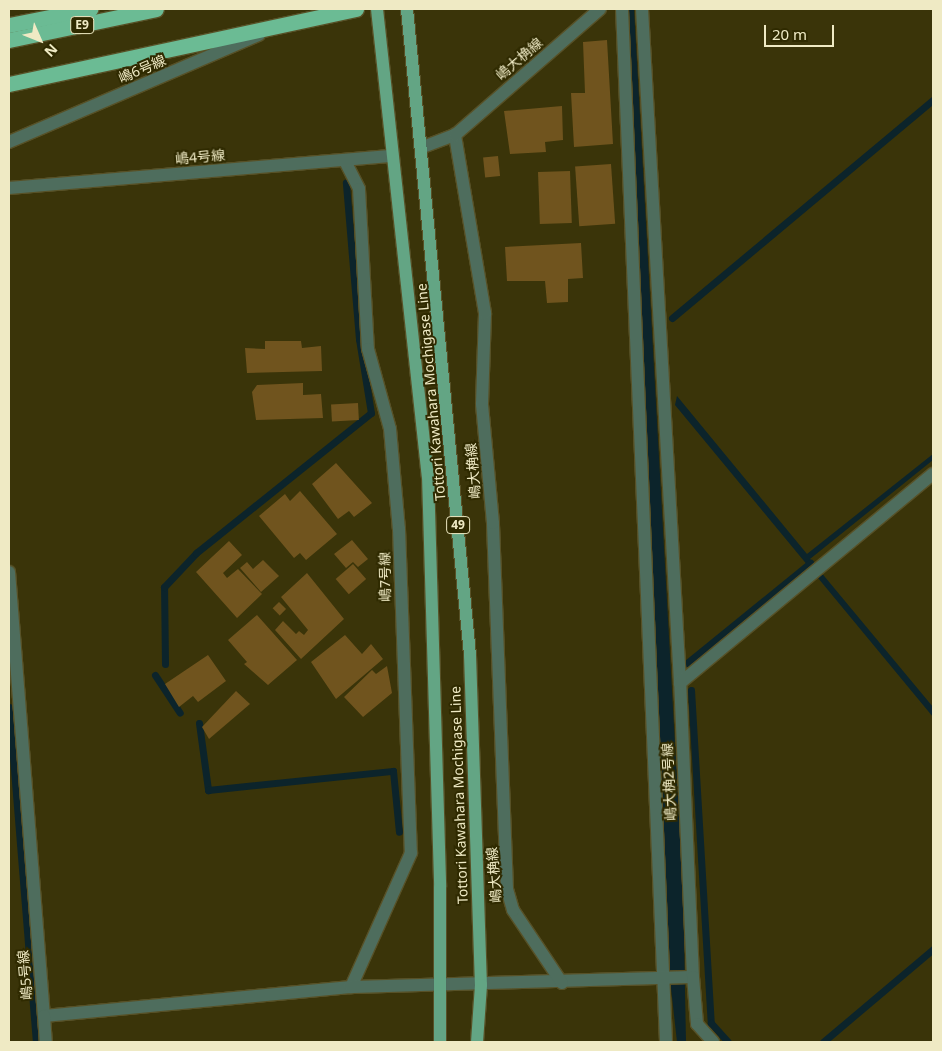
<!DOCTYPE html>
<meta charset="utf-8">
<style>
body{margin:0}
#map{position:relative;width:942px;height:1051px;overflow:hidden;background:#3a3409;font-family:"Noto Sans","Noto Sans JP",sans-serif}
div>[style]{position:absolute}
.water>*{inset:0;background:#0c242b}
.stream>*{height:7px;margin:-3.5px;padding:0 3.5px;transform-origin:3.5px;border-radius:3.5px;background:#0c242b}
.building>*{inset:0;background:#70541e;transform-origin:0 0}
.roads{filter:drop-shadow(1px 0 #575127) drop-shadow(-1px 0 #575127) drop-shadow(0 1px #575127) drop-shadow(0 -1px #575127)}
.minor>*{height:12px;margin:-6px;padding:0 6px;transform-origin:6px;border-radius:6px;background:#4e6d5d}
.major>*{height:12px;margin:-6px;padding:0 6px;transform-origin:6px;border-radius:6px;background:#63a584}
.highway>*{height:15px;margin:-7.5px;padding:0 7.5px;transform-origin:7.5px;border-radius:7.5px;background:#6bbb94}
span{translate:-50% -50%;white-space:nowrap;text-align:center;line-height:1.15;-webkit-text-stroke:4px #2f2a00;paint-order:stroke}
.shield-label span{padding:1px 4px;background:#2f2a00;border:1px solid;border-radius:4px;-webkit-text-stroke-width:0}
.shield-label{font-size:12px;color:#efeac4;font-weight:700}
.street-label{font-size:14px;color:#efeac4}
.frame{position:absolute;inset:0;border:10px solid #efeac4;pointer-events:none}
.north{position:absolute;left:15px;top:15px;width:50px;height:50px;-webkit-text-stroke:4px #2f2a00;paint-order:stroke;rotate:134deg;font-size:14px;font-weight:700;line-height:20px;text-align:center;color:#efeac4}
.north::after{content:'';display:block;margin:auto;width:18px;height:22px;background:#efeac4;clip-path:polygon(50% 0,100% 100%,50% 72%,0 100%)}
.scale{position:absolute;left:764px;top:25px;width:70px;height:22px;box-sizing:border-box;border:2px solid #efeac4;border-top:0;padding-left:6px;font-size:15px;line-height:18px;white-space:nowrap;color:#efeac4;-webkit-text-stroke:4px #2f2a00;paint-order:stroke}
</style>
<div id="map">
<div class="water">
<div style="clip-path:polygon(618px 9px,634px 9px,683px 888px,686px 1042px,677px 1042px,669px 970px)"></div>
<div style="clip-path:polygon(677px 396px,807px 554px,933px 454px,933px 460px,810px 559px,933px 707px,933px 717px,675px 405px)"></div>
</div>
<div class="stream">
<div style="left:672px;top:318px;width:340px;rotate:-39.9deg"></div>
<div style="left:687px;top:663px;width:159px;rotate:-39.1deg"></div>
<div style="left:165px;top:664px;width:77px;rotate:-90.7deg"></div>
<div style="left:164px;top:587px;width:47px;rotate:-46.7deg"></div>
<div style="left:196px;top:553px;width:224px;rotate:-38.7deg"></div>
<div style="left:371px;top:413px;width:75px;rotate:-99.2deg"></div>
<div style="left:359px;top:339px;width:157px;rotate:-94.8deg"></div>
<div style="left:155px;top:675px;width:45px;rotate:56.7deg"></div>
<div style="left:691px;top:690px;width:334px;rotate:86.6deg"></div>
<div style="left:711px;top:1023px;width:25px;rotate:48deg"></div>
<div style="left:9px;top:707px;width:336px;rotate:85.4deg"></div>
<div style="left:199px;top:723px;width:68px;rotate:82.3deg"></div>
<div style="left:208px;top:790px;width:186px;rotate:-5.9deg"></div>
<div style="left:393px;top:771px;width:61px;rotate:84.4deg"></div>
<div style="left:823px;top:1042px;width:144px;rotate:-40.2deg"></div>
</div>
<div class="building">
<div style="clip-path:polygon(607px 40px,613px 144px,574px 147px,571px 93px,585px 93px,583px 42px)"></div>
<div style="clip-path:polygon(562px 106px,563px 140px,545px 142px,546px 152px,510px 154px,504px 111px)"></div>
<div style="left:498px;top:156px;width:20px;height:15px;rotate:84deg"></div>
<div style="left:611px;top:164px;width:60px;height:36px;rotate:86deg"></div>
<div style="left:570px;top:171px;width:52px;height:32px;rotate:88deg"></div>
<div style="clip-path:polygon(581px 243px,583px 278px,568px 279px,568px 302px,547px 303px,545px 281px,507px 281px,505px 247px)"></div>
<div style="clip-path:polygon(265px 341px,301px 341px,302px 348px,321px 346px,322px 371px,247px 373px,245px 348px,265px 349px)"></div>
<div style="clip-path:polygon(303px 383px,303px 395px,321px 394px,323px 418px,256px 420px,252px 392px,257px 385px)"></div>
<div style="left:358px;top:403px;width:17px;height:27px;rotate:87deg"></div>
<div style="clip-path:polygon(336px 463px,372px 503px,354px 517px,349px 511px,338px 519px,312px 484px)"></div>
<div style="clip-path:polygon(300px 491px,337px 534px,306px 560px,300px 553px,294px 558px,259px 516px,285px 494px,290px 501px)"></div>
<div style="clip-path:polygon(352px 540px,368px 559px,358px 567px,353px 562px,346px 568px,334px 554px)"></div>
<div style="clip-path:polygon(229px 541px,242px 555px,223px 573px,227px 578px,238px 569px,262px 594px,237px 618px,196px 572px)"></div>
<div style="clip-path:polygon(263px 560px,279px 576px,261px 592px,240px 568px,247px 562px,253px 569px)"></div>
<div style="left:353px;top:564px;width:20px;height:23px;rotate:49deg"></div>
<div style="clip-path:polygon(307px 573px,344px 619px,301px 659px,275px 630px,283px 621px,296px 634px,299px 631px,304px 635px,308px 630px,281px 597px)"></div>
<div style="left:279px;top:602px;width:10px;height:9px;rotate:45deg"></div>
<div style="clip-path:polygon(257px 615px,297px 660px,268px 685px,244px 664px,247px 662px,228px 640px)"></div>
<div style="clip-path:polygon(345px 635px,362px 654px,371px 644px,383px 659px,336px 699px,311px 662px)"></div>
<div style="clip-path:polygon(208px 655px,226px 681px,198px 702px,193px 696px,179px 707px,165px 684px)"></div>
<div style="clip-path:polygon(387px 666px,392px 693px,363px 717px,344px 697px,372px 670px,376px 674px)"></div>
<div style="clip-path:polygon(236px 691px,250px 704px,209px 739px,202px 727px)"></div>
</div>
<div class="roads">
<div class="minor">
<div style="left:622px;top:9px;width:1034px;rotate:87.56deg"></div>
<div style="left:642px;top:9px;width:675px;rotate:86.77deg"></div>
<div style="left:9px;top:142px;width:272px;rotate:-23.2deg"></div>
<div style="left:423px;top:147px;width:34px;rotate:-21deg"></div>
<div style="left:345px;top:161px;width:31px;rotate:63deg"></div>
<div style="left:359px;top:189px;width:160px;rotate:86.8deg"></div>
<div style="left:368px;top:349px;width:83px;rotate:74.6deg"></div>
<div style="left:390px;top:429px;width:100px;rotate:84.9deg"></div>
<div style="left:399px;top:529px;width:324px;rotate:87.9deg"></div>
<div style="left:411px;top:853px;width:147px;rotate:114.1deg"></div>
<div style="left:9px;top:188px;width:385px;rotate:-4.8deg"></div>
<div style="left:9px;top:572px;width:445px;rotate:85.5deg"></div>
<div style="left:44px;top:1016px;width:308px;rotate:-5.4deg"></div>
<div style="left:351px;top:987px;width:342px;rotate:-1.7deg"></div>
<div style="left:693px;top:977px;width:294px;rotate:-92.5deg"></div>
<div style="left:680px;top:683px;width:328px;rotate:-39.6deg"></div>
<div style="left:693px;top:977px;width:47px;rotate:85.1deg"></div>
<div style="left:697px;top:1024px;width:24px;rotate:48deg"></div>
<div style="left:562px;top:983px;width:88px;rotate:-123.9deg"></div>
<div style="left:513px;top:910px;width:22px;rotate:-106deg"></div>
<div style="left:507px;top:889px;width:366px;rotate:-92.2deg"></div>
<div style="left:493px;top:523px;width:120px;rotate:-95.3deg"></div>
<div style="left:482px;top:404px;width:91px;rotate:-88.1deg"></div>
<div style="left:485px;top:313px;width:181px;rotate:-99.6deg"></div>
<div style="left:455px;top:135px;width:192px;rotate:-41deg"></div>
<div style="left:44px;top:1016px;width:26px;rotate:86deg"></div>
</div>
<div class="major">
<div style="left:377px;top:9px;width:470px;rotate:83.8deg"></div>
<div style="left:428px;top:476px;width:411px;rotate:88.3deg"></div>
<div style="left:440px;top:887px;width:155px;rotate:90deg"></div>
<div style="left:407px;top:9px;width:649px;rotate:84.43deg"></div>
<div style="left:470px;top:655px;width:330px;rotate:88.1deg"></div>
<div style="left:481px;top:985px;width:57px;rotate:94deg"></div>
</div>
<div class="highway">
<div style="left:9px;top:25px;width:83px;rotate:-11.2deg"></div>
<div style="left:9px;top:40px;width:150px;rotate:-11.9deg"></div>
<div style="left:9px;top:84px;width:355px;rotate:-12.2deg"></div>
</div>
</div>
<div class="shield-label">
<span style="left:82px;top:25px">E9</span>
<span style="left:458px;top:525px">49</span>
</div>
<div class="street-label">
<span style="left:519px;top:59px;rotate:-41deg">嶋大桷線</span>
<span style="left:142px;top:69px;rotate:-23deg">嶋6号線</span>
<span style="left:200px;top:157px;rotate:-5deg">嶋4号線</span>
<span style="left:431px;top:392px;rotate:-95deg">Tottori Kawahara Mochigase Line</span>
<span style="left:473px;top:471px;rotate:-95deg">嶋大桷線</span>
<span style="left:385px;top:577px;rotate:-91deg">嶋7号線</span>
<span style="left:669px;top:782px;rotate:-93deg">嶋大桷2号線</span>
<span style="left:459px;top:795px;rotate:-92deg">Tottori Kawahara Mochigase Line</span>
<span style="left:494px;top:875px;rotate:-95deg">嶋大桷線</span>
<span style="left:25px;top:975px;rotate:-95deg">嶋5号線</span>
</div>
<div class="frame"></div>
<div class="north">N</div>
<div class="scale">20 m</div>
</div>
